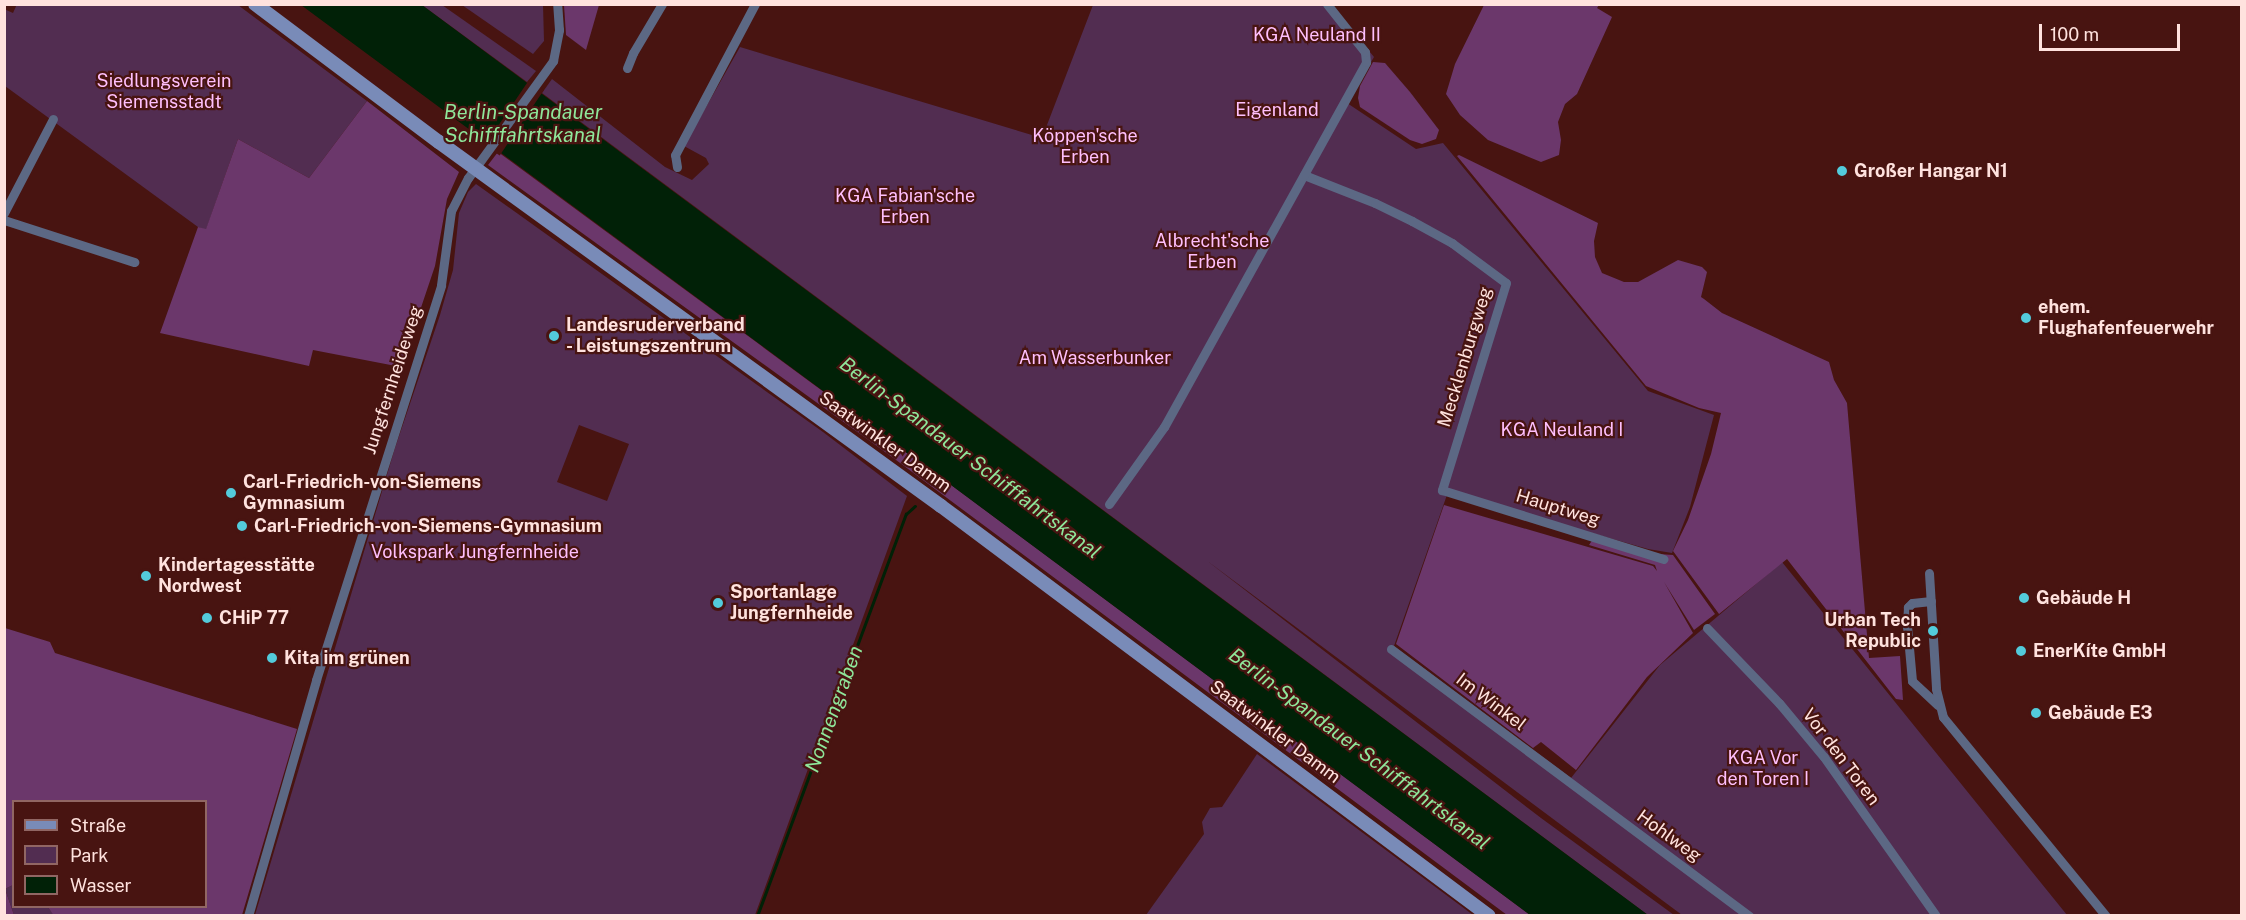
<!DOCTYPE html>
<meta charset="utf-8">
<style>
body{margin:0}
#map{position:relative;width:2246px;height:920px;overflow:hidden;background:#481411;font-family:"Public Sans",sans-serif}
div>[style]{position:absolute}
.green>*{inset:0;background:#522d51}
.forest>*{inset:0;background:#6b376b}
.water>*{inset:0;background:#012107}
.pier>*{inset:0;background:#481411;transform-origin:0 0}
.stream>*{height:3px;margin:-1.5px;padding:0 1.5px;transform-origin:1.5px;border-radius:1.5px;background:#012107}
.street>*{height:9px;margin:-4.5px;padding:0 4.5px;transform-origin:4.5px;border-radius:4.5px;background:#5c6884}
.secondary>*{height:14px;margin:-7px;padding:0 7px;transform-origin:7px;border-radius:7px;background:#798bb8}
.dots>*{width:16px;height:16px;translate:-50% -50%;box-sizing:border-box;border:3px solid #481411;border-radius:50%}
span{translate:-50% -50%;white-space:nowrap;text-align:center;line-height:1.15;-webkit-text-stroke:4.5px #481411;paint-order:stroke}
.park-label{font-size:18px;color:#febffc}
.poi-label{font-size:18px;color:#ffe2de;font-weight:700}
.left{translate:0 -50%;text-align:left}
.right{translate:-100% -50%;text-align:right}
.street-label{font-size:18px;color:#ffe2de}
.water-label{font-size:20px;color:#8fe69a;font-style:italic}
.frame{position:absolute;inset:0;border:6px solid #ffe2de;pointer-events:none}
.legend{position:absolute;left:12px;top:800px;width:195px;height:108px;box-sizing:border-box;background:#481411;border:2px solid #916663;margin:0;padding:8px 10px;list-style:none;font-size:18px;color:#ffe2de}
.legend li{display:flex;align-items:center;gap:12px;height:30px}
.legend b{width:30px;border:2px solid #916663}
.scale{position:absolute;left:2039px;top:24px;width:141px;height:27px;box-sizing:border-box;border:3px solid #ffe2de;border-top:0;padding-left:8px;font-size:18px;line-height:21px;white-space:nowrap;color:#ffe2de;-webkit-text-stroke:4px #481411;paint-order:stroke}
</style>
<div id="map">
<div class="green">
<div style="clip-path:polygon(17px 4px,238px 5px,367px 101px,309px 178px,238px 139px,206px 230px,198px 227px,5px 86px,4px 9px,13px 13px)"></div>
<div style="clip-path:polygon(422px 5px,442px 5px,536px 71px,527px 82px)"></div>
<div style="clip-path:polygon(462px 5px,543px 5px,544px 41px,533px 54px)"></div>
<div style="clip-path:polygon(1093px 5px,1332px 5px,1374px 57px,1347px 103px,1416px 149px,1443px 143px,1648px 391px,1714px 415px,1690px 507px,1672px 553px,1648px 549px,1448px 492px,1394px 646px,1571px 778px,1660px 665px,1782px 562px,2067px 915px,1682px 915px,1206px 560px,1541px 818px,1674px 915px,1648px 915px,542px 93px,552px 79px,665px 167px,692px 180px,709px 164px,706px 158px,684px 146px,740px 47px,1042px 138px)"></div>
<div style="clip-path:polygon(evenodd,476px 184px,823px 432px,907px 496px,755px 915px,255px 915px,395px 448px,440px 315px,453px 270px,459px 213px,468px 192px,476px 184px,579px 425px,629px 444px,607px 501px,557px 482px,579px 425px)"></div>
<div style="clip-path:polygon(1257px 754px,1473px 915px,1146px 915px,1204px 834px,1202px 822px,1210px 808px,1222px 807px)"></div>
<div style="clip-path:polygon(13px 885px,14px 906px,48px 907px,54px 915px,14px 915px,5px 889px)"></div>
</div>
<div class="forest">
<div style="clip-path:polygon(564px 5px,599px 5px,586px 50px,566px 35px)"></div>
<div style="clip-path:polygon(1484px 5px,1599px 5px,1597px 8px,1612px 17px,1577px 94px,1565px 104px,1558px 122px,1561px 140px,1559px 155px,1541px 162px,1488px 140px,1460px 115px,1446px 94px,1455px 64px)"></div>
<div style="clip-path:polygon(1373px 62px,1385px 63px,1410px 92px,1439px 130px,1436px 139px,1422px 144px,1410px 140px,1360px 107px,1358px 98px,1360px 86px)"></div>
<div style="clip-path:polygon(367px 101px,459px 172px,447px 199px,435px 266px,401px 367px,313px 350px,309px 366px,160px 333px,198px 227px,206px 229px,238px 139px,309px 178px)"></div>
<div style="clip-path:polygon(498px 152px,938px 476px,941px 483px,947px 482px,1530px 915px,1507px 915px,892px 457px,488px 165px)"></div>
<div style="clip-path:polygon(1459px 155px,1598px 223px,1594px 241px,1595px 257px,1602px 273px,1624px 282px,1638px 282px,1678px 260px,1702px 267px,1707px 272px,1701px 297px,1704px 299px,1722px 313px,1829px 362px,1834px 380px,1847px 403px,1869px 658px,1900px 656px,1903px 700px,1896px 699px,1892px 694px,1787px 559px,1719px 614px,1673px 551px,1688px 520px,1711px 454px,1721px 413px,1699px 408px,1646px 386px,1457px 156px)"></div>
<div style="clip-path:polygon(1444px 505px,1653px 566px,1657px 571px,1655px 565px,1589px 545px,1593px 539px,1659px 554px,1673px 555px,1715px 614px,1694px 630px,1664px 582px,1693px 633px,1647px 677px,1576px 770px,1541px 742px,1533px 748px,1396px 644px)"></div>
<div style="clip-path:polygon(5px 628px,50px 642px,55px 653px,297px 729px,242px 915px,54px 916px,48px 907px,206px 906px,206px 802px,14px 802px,13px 885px,5px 889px,14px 915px,5px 915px)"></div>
</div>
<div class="water">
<div style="clip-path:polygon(301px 5px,422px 5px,1648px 915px,1530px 915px,947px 482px,940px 482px,938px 476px)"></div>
</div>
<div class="pier">
<div style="left:529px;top:80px;width:18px;height:79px;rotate:34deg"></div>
</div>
<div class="stream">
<div style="left:757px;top:916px;width:429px;rotate:-69.7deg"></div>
<div style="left:906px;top:514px;width:12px;rotate:-42deg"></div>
</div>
<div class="street">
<div style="left:627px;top:68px;width:16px;rotate:-68deg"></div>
<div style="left:633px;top:53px;width:57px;rotate:-59.4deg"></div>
<div style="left:677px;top:167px;width:12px;rotate:-99deg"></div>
<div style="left:675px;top:155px;width:171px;rotate:-62.1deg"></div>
<div style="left:1304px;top:175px;width:76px;rotate:21.5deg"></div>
<div style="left:1375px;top:203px;width:41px;rotate:25.9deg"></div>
<div style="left:1412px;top:221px;width:46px;rotate:28.8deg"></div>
<div style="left:1452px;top:243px;width:67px;rotate:36.5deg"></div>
<div style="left:1506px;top:283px;width:217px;rotate:107.2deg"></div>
<div style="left:1442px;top:490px;width:232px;rotate:17.3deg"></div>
<div style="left:4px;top:213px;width:106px;rotate:-62.5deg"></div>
<div style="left:4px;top:220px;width:137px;rotate:17.9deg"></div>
<div style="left:1109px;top:504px;width:95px;rotate:-54.5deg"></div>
<div style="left:1164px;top:427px;width:417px;rotate:-61deg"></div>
<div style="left:1366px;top:62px;width:10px;rotate:-96deg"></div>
<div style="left:1365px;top:52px;width:61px;rotate:-128.4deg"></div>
<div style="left:1929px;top:573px;width:116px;rotate:86.5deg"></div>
<div style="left:1936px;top:689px;width:29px;rotate:76deg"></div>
<div style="left:1943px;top:717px;width:257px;rotate:50.7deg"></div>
<div style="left:1931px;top:601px;width:19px;rotate:174deg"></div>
<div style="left:1912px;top:603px;width:6px;rotate:135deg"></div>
<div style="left:1908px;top:607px;width:19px;rotate:93deg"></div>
<div style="left:1907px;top:626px;width:55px;rotate:84.8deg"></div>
<div style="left:1912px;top:681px;width:35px;rotate:43deg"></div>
<div style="left:1707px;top:628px;width:104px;rotate:46.2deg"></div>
<div style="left:1779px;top:703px;width:70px;rotate:50.2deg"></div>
<div style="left:1824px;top:757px;width:194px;rotate:54.8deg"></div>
<div style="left:1391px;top:649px;width:447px;rotate:36.7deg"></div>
<div style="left:248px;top:916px;width:246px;rotate:-73.9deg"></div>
<div style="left:316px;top:680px;width:414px;rotate:-72.4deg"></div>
<div style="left:441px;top:285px;width:75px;rotate:-82.3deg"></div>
<div style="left:451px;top:211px;width:37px;rotate:-63deg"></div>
<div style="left:468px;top:178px;width:145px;rotate:-54deg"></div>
<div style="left:553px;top:61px;width:32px;rotate:-79deg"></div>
<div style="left:559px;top:30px;width:26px;rotate:-94deg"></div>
</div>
<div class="secondary">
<div style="left:255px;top:4px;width:230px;rotate:36.9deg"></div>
<div style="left:439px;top:142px;width:620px;rotate:35.95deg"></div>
<div style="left:941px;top:506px;width:684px;rotate:36.8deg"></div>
</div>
<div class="dots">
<div style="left:1842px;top:171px;background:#53cbdb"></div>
<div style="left:2026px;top:318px;background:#53cbdb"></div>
<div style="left:554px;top:336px;background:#53cbdb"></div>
<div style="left:231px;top:493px;background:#53cbdb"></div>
<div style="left:242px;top:526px;background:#53cbdb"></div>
<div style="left:146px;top:576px;background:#53cbdb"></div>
<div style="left:2024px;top:598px;background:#53cbdb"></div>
<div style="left:718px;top:603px;background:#53cbdb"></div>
<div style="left:207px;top:618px;background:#53cbdb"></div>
<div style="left:1933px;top:631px;background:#53cbdb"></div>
<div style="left:2021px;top:651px;background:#53cbdb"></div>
<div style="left:272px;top:658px;background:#53cbdb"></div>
<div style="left:2036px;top:713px;background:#53cbdb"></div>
</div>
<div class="park-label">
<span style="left:1317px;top:35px">KGA Neuland II</span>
<span style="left:164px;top:92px">Siedlungsverein<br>Siemensstadt</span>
<span style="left:1277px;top:110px">Eigenland</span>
<span style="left:1085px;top:147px">Köppen'sche<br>Erben</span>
<span style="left:905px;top:207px">KGA Fabian'sche<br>Erben</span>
<span style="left:1212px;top:252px">Albrecht'sche<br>Erben</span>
<span style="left:1095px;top:358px">Am Wasserbunker</span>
<span style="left:1562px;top:430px">KGA Neuland I</span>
<span style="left:475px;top:552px">Volkspark Jungfernheide</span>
<span style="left:1763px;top:769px">KGA Vor<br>den Toren I</span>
</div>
<div class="poi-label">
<span class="left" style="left:1854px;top:171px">Großer Hangar N1</span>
<span class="left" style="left:2038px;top:318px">ehem.<br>Flughafenfeuerwehr</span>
<span class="left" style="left:566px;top:336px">Landesruderverband<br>- Leistungszentrum</span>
<span class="left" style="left:243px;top:493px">Carl-Friedrich-von-Siemens<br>Gymnasium</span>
<span class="left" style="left:254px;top:526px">Carl-Friedrich-von-Siemens-Gymnasium</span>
<span class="left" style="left:158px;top:576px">Kindertagesstätte<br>Nordwest</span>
<span class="left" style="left:730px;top:603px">Sportanlage<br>Jungfernheide</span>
<span class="left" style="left:2036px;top:598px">Gebäude H</span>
<span class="left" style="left:219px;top:618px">CHiP 77</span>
<span class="right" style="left:1921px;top:631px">Urban Tech<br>Republic</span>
<span class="left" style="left:2033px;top:651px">EnerKíte GmbH</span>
<span class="left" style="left:284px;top:658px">Kita im grünen</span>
<span class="left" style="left:2048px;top:713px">Gebäude E3</span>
</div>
<div class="street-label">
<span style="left:1465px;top:357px;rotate:-73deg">Mecklenburgweg</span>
<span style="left:393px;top:380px;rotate:-72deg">Jungfernheideweg</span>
<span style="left:885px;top:442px;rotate:36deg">Saatwinkler Damm</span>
<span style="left:1558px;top:508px;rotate:17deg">Hauptweg</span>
<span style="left:1491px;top:702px;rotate:37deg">Im Winkel</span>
<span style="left:1275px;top:732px;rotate:37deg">Saatwinkler Damm</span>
<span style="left:1841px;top:757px;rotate:53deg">Vor den Toren</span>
<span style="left:1669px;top:836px;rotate:36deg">Hohlweg</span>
</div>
<div class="water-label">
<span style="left:523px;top:124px">Berlin-Spandauer<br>Schifffahrtskanal</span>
<span style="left:970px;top:458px;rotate:37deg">Berlin-Spandauer Schifffahrtskanal</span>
<span style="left:834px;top:709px;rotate:-70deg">Nonnengraben</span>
<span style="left:1359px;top:749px;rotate:37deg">Berlin-Spandauer Schifffahrtskanal</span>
</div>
<div class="frame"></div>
<ul class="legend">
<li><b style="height:8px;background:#798bb8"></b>Straße</li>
<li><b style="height:16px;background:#522d51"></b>Park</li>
<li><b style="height:16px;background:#012107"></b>Wasser</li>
</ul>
<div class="scale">100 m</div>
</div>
